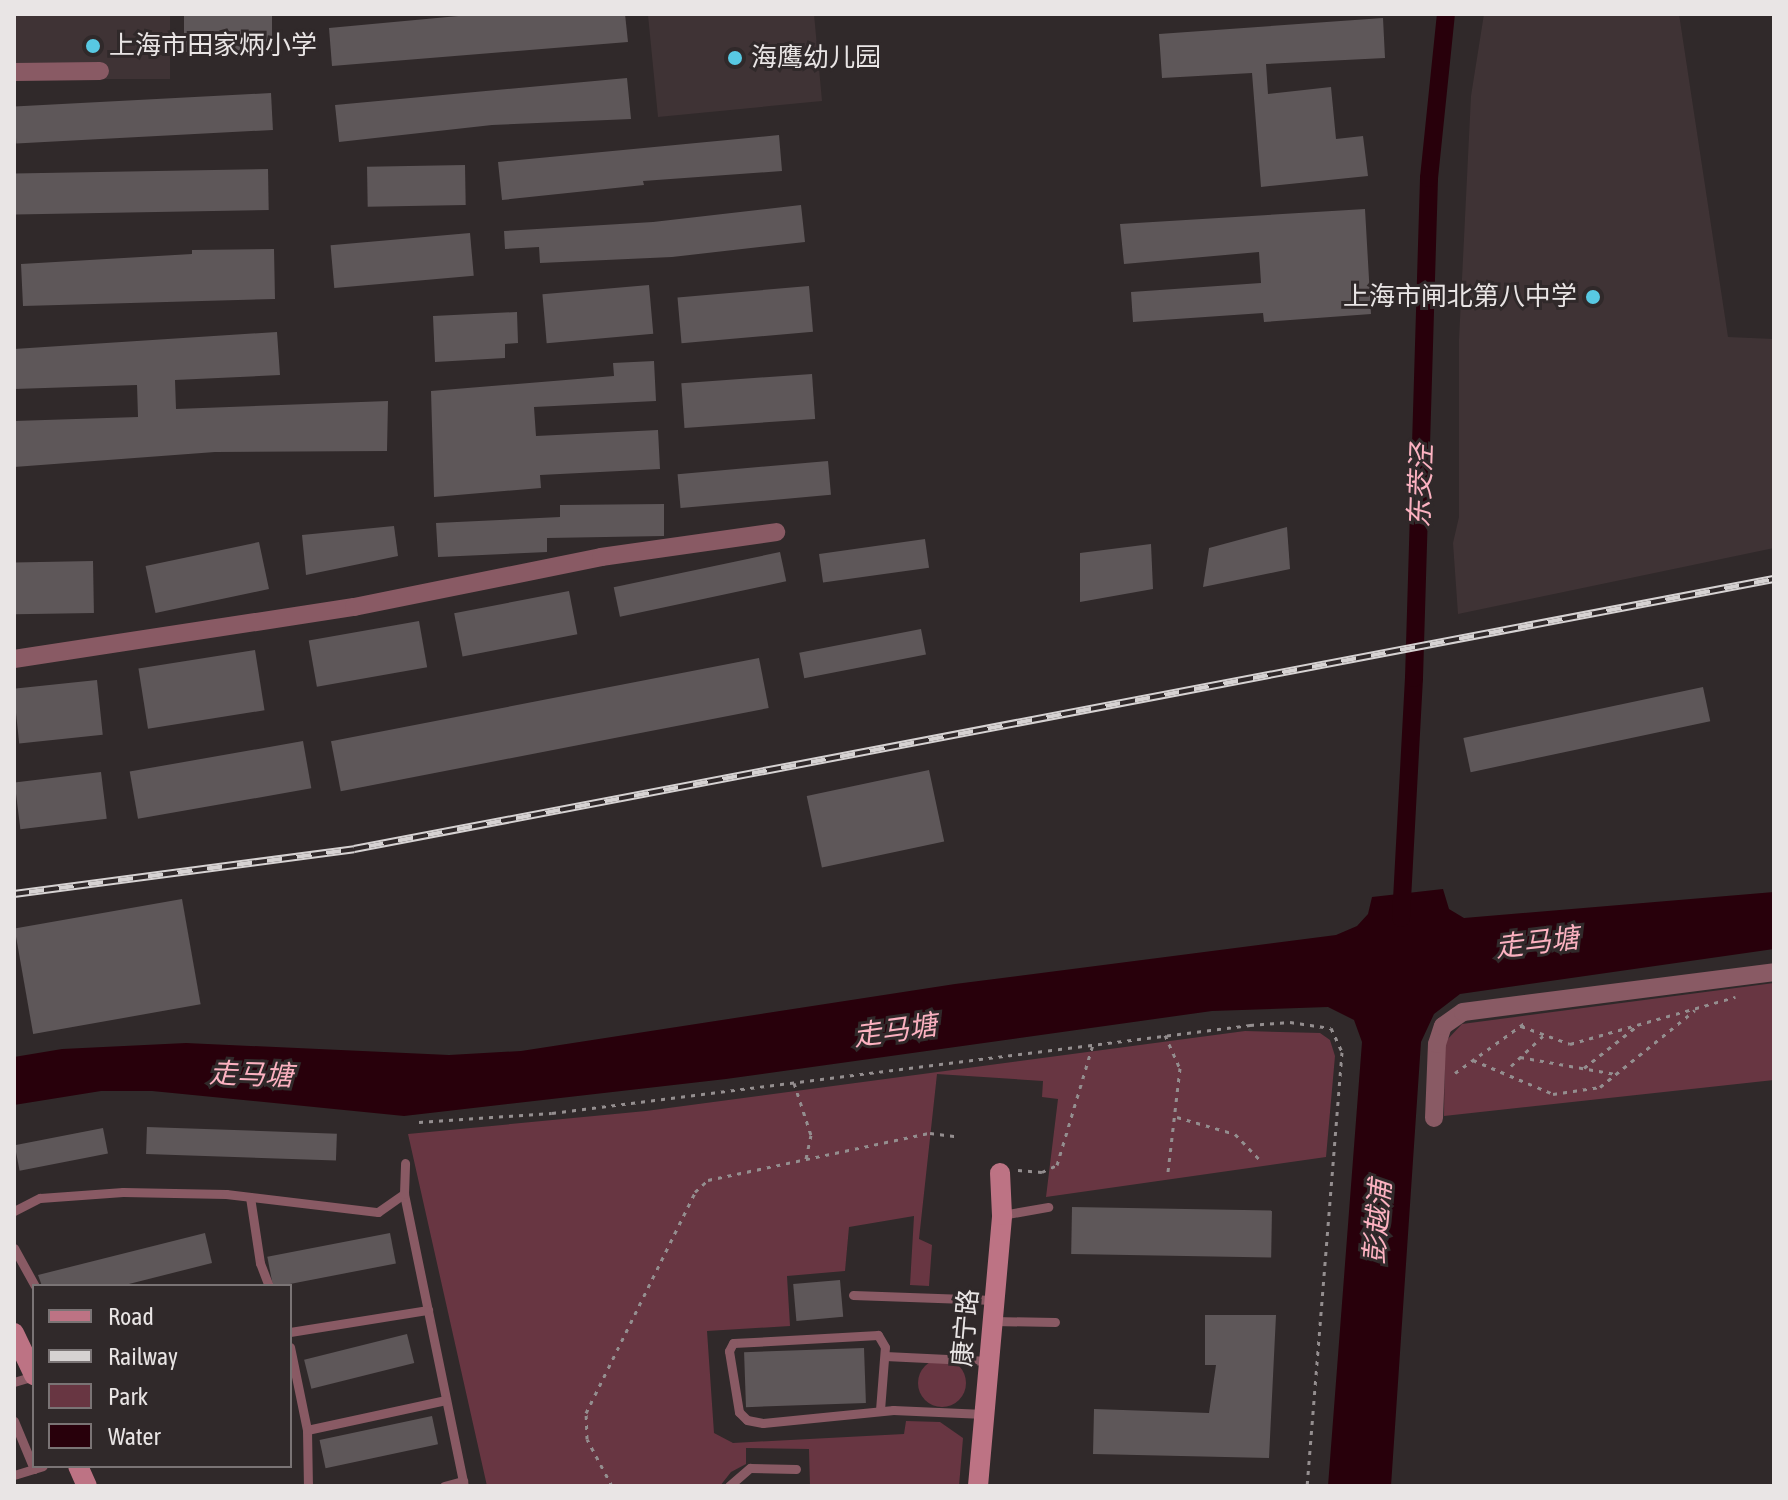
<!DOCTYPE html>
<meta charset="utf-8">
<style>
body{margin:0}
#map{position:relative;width:1788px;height:1500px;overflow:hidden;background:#30292a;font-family:"Asap Condensed","Noto Sans SC",sans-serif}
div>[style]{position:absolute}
.built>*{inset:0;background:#3f3335;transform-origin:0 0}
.green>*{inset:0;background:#683642}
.round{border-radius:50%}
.water>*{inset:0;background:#28000b}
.canal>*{height:18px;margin:-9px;padding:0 9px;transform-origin:9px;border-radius:9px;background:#28000b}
.building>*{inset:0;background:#5e5759;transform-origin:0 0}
.path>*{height:3px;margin-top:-1.5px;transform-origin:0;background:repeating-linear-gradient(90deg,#948e8f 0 4px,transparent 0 10px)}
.lane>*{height:9px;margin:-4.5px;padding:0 4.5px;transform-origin:4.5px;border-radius:4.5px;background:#895a64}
.street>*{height:18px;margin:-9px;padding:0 9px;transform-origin:9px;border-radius:9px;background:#895a64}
.secondary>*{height:20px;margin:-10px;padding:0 10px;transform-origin:10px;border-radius:10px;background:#bd7384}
.rail>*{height:8px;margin-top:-4px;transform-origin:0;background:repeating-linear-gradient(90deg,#30292a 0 15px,#d6d2d2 0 30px);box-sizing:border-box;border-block:2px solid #d6d2d2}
.dots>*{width:22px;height:22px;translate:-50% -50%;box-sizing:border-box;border:4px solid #30292a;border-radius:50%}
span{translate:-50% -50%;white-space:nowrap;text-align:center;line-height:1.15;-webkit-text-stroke:6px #30292a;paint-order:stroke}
.poi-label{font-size:26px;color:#e9e5e5}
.left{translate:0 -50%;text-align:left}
.right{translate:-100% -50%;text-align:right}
.street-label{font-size:26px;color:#e9e5e5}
.water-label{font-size:28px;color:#fcb2c1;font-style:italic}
.frame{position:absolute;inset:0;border:16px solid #e9e5e5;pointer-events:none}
.legend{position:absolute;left:32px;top:1284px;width:260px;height:184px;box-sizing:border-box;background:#30292a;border:2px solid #7a7475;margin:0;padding:10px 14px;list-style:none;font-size:24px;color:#e9e5e5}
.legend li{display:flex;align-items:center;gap:16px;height:40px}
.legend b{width:40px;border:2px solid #7a7475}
</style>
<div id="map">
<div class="built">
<div style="left:14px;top:14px;width:156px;height:65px"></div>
<div style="clip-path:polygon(814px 14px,822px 101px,658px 117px,648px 15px)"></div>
<div style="clip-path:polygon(1484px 14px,1679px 14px,1728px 337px,1774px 339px,1774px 548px,1458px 614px,1453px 543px,1459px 517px,1459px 340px,1471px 96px)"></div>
</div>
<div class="green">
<div style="clip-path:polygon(1774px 983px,1774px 1080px,1444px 1116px,1445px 1042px,1462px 1024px)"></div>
<div style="clip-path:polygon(1245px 1031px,1320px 1033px,1330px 1040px,1335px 1056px,1326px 1157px,1046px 1197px,1058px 1099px,1042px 1097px,1043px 1081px,937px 1074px,919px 1239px,932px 1245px,929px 1286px,910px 1285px,914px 1216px,849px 1227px,845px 1271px,787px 1276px,790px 1326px,707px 1331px,714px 1433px,733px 1443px,904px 1434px,906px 1421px,940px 1422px,963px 1438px,959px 1486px,810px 1486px,809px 1449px,746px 1448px,746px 1464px,731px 1472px,720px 1486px,487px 1486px,408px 1134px,646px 1111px)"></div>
<div class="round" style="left:918px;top:1359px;width:48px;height:48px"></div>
</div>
<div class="water">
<div style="clip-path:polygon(1443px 889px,1449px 909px,1464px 918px,1774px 892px,1774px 949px,1460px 994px,1434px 1014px,1421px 1042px,1391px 1486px,1328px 1486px,1362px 1042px,1354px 1020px,1328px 1007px,1212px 1011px,726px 1079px,404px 1116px,152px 1091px,101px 1091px,14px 1105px,14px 1057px,62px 1049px,186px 1043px,449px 1055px,521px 1051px,955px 984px,1336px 935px,1357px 926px,1368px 914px,1372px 897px)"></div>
</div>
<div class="canal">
<div style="left:1401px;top:918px;width:240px;rotate:-86.9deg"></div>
<div style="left:1414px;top:678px;width:500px;rotate:-88.28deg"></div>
<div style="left:1429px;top:178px;width:165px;rotate:-84.1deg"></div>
</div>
<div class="building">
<div style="left:184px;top:14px;width:88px;height:38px"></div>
<div style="clip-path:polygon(480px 14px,625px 14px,628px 42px,332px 66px,329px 28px)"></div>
<div style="clip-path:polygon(1383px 18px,1385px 58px,1266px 64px,1268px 94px,1331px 87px,1336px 139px,1363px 136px,1368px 176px,1261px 187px,1252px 73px,1162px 78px,1159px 34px)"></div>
<div style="clip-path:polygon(627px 78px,631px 119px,492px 125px,339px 142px,335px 105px)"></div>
<div style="left:271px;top:93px;width:37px;height:257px;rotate:87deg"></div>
<div style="clip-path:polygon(779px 135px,782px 171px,643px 181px,644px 185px,502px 200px,498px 162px)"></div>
<div style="left:465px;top:165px;width:40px;height:98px;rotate:89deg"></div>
<div style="left:268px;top:169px;width:41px;height:254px;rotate:89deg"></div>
<div style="clip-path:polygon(801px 205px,805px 242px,672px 257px,540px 263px,539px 247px,505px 249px,504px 231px,653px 222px)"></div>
<div style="clip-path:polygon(1365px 209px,1371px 314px,1264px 322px,1263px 313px,1133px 322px,1131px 292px,1261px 283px,1259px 252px,1124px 264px,1120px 224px)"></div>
<div style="left:470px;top:233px;width:43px;height:140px;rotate:85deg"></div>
<div style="clip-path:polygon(274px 249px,275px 299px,23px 306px,21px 264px,192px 254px,192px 250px)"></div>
<div style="left:649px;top:285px;width:49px;height:107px;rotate:85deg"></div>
<div style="left:809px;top:286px;width:46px;height:132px;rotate:85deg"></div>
<div style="clip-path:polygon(517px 312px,518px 343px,505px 344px,505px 358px,435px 362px,433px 316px)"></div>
<div style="clip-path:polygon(277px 332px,280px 375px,175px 380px,176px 409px,388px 401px,387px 451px,215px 452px,14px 467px,14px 421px,138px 417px,137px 385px,14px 389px,14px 349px)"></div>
<div style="clip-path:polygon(654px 361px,656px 401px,534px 407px,536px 436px,658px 430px,660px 469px,540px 475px,541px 488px,434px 497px,431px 391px,614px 376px,613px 363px)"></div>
<div style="left:812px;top:374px;width:45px;height:131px;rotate:86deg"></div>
<div style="left:828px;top:461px;width:34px;height:151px;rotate:85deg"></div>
<div style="clip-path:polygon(664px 504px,664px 536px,547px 538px,547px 552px,438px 557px,436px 523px,560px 517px,560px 505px)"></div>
<div style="clip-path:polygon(394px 526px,398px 556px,306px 575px,302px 535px)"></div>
<div style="clip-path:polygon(1287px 527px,1290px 569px,1203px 587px,1209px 548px)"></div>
<div style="left:925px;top:539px;width:29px;height:107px;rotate:82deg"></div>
<div style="left:259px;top:542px;width:48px;height:116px;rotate:78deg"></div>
<div style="clip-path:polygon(1151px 544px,1153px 589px,1080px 602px,1080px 553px)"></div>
<div style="left:780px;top:552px;width:30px;height:170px;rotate:78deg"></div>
<div style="left:93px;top:561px;width:52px;height:79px;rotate:89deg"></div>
<div style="left:569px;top:591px;width:44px;height:117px;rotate:79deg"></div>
<div style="left:419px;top:621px;width:47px;height:112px;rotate:80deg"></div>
<div style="left:921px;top:629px;width:26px;height:124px;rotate:79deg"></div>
<div style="left:255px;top:650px;width:61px;height:118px;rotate:81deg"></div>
<div style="left:759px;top:658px;width:51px;height:436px;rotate:79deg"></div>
<div style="left:97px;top:680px;width:55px;height:84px;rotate:84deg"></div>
<div style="left:1703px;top:687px;width:35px;height:245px;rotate:78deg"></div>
<div style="left:303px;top:741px;width:48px;height:176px;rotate:80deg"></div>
<div style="left:929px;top:770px;width:73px;height:125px;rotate:78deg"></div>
<div style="left:101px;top:772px;width:47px;height:87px;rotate:83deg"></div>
<div style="left:182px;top:899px;width:107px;height:170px;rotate:80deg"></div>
<div style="left:147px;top:1127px;width:190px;height:27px;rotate:2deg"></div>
<div style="left:103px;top:1128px;width:26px;height:90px;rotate:79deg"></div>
<div style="left:1072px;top:1207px;width:200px;height:47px;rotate:1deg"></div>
<div style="clip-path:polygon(205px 1233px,212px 1263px,121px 1286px,42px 1286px,38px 1275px)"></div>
<div style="left:390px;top:1233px;width:31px;height:125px;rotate:79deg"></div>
<div style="left:840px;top:1280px;width:37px;height:47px;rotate:85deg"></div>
<div style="clip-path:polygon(1205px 1315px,1276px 1315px,1269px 1458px,1093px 1454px,1094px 1409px,1209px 1413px,1216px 1365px,1205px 1365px)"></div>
<div style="left:407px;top:1334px;width:30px;height:106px;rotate:76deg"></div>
<div style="left:864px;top:1348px;width:55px;height:120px;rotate:88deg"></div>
<div style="left:432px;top:1416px;width:29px;height:115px;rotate:78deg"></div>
</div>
<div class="path">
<div style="left:1521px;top:1026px;width:52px;rotate:20.2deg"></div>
<div style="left:1570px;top:1044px;width:172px;rotate:-15.9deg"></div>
<div style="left:1165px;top:1035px;width:36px;rotate:66deg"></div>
<div style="left:1180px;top:1068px;width:105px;rotate:96.6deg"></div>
<div style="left:1520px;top:1057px;width:97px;rotate:10.1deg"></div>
<div style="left:1473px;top:1060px;width:87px;rotate:23deg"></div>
<div style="left:1553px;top:1094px;width:48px;rotate:-8.5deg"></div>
<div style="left:1600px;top:1087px;width:122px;rotate:-39deg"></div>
<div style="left:1511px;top:1066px;width:47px;rotate:-43.3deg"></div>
<div style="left:1584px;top:1068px;width:68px;rotate:-38.4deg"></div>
<div style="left:1455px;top:1073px;width:87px;rotate:-35.7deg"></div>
<div style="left:794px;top:1083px;width:55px;rotate:71.9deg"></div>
<div style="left:811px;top:1135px;width:25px;rotate:102deg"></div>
<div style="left:1177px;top:1117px;width:60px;rotate:16.3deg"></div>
<div style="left:1235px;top:1134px;width:35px;rotate:46deg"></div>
<div style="left:419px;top:1122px;width:133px;rotate:-3.9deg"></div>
<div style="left:552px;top:1113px;width:704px;rotate:-7.19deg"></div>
<div style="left:1250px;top:1025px;width:40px;rotate:-4.3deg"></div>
<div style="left:1290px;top:1022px;width:41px;rotate:8.3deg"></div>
<div style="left:1331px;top:1028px;width:26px;rotate:65deg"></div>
<div style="left:1342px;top:1052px;width:435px;rotate:94.6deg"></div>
<div style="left:1018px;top:1170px;width:24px;rotate:5deg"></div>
<div style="left:1042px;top:1172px;width:17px;rotate:-25deg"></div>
<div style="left:1057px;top:1165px;width:126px;rotate:-73.4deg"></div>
<div style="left:612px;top:1486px;width:53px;rotate:-118deg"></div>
<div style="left:587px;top:1439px;width:26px;rotate:-92deg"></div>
<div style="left:586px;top:1413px;width:246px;rotate:-63.7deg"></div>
<div style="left:695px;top:1192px;width:18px;rotate:-43deg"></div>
<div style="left:708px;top:1180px;width:227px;rotate:-12deg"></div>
<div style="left:930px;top:1133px;width:26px;rotate:7deg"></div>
</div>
<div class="lane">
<div style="left:404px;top:1194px;width:298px;rotate:78.4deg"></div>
<div style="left:250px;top:1197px;width:67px;rotate:81.4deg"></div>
<div style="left:260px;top:1263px;width:25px;rotate:69deg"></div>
<div style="left:14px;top:1211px;width:29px;rotate:-27deg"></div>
<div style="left:40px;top:1198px;width:83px;rotate:-4.1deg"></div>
<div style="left:123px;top:1192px;width:103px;rotate:1.1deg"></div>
<div style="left:226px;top:1194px;width:153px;rotate:6.8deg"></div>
<div style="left:378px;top:1212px;width:32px;rotate:-35deg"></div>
<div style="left:404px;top:1194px;width:31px;rotate:-88deg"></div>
<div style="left:1002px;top:1215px;width:47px;rotate:-9.9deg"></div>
<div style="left:14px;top:1248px;width:43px;rotate:61.1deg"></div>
<div style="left:853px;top:1295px;width:141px;rotate:2deg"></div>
<div style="left:993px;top:1321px;width:62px;rotate:0.9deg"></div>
<div style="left:290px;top:1332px;width:140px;rotate:-9.1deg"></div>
<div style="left:290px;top:1347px;width:85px;rotate:78.4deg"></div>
<div style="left:307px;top:1430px;width:56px;rotate:89deg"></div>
<div style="left:885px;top:1356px;width:104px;rotate:2.8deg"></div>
<div style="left:14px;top:1382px;width:21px;rotate:-17deg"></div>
<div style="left:880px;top:1410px;width:63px;rotate:-85.5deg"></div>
<div style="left:885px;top:1347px;width:14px;rotate:-120deg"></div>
<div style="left:878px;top:1335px;width:145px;rotate:176.8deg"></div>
<div style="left:733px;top:1343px;width:9px;rotate:117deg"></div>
<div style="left:729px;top:1351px;width:62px;rotate:80.7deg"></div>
<div style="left:739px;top:1412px;width:11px;rotate:45deg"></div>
<div style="left:747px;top:1420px;width:16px;rotate:11deg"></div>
<div style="left:763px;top:1423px;width:131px;rotate:-5.7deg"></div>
<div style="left:893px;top:1410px;width:91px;rotate:2.5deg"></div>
<div style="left:14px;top:1421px;width:52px;rotate:67.4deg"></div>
<div style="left:307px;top:1430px;width:142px;rotate:-12.2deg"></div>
<div style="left:14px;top:1475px;width:30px;rotate:-17deg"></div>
<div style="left:444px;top:1486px;width:20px;rotate:-15deg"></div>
<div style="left:729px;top:1486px;width:28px;rotate:-41deg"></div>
<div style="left:750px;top:1468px;width:46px;rotate:1.2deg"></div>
</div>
<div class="street">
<div style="left:14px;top:72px;width:86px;rotate:-0.7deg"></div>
<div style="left:14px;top:659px;width:344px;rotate:-8.7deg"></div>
<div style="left:354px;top:607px;width:252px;rotate:-11.4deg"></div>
<div style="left:601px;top:557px;width:177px;rotate:-8.1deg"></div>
<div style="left:1434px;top:1118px;width:74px;rotate:-87.7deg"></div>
<div style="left:1437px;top:1044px;width:19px;rotate:-72deg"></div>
<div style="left:1443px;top:1026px;width:24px;rotate:-35deg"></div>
<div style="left:1463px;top:1012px;width:314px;rotate:-7.3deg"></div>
</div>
<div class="secondary">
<div style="left:14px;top:1333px;width:47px;rotate:64.5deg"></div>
<div style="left:78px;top:1466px;width:22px;rotate:66deg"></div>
<div style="left:978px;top:1486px;width:272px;rotate:-84.9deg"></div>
<div style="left:1002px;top:1215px;width:42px;rotate:-92.7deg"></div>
</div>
<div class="rail">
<div style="left:14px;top:894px;width:343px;rotate:-7.5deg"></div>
<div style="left:354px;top:849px;width:1445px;rotate:-10.77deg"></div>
</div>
<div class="dots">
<div style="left:93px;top:46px;background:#58c9e3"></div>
<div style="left:735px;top:58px;background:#58c9e3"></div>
<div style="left:1593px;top:297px;background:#58c9e3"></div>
</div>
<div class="poi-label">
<span class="left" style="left:109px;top:46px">上海市田家炳小学</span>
<span class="left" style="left:751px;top:58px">海鹰幼儿园</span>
<span class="right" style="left:1577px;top:297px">上海市闸北第八中学</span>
</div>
<div class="street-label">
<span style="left:966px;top:1328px;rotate:-85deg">康宁路</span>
</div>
<div class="water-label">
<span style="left:1420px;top:486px;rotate:-88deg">东茭泾</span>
<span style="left:1537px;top:942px;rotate:-7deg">走马塘</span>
<span style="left:895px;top:1030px;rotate:-8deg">走马塘</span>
<span style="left:251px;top:1074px;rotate:2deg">走马塘</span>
<span style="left:1377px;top:1222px;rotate:-85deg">彭越浦</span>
</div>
<div class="frame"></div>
<ul class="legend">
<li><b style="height:10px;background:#bd7384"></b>Road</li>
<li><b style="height:10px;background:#d6d2d2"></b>Railway</li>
<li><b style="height:22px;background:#683642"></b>Park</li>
<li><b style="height:22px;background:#28000b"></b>Water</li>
</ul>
</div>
